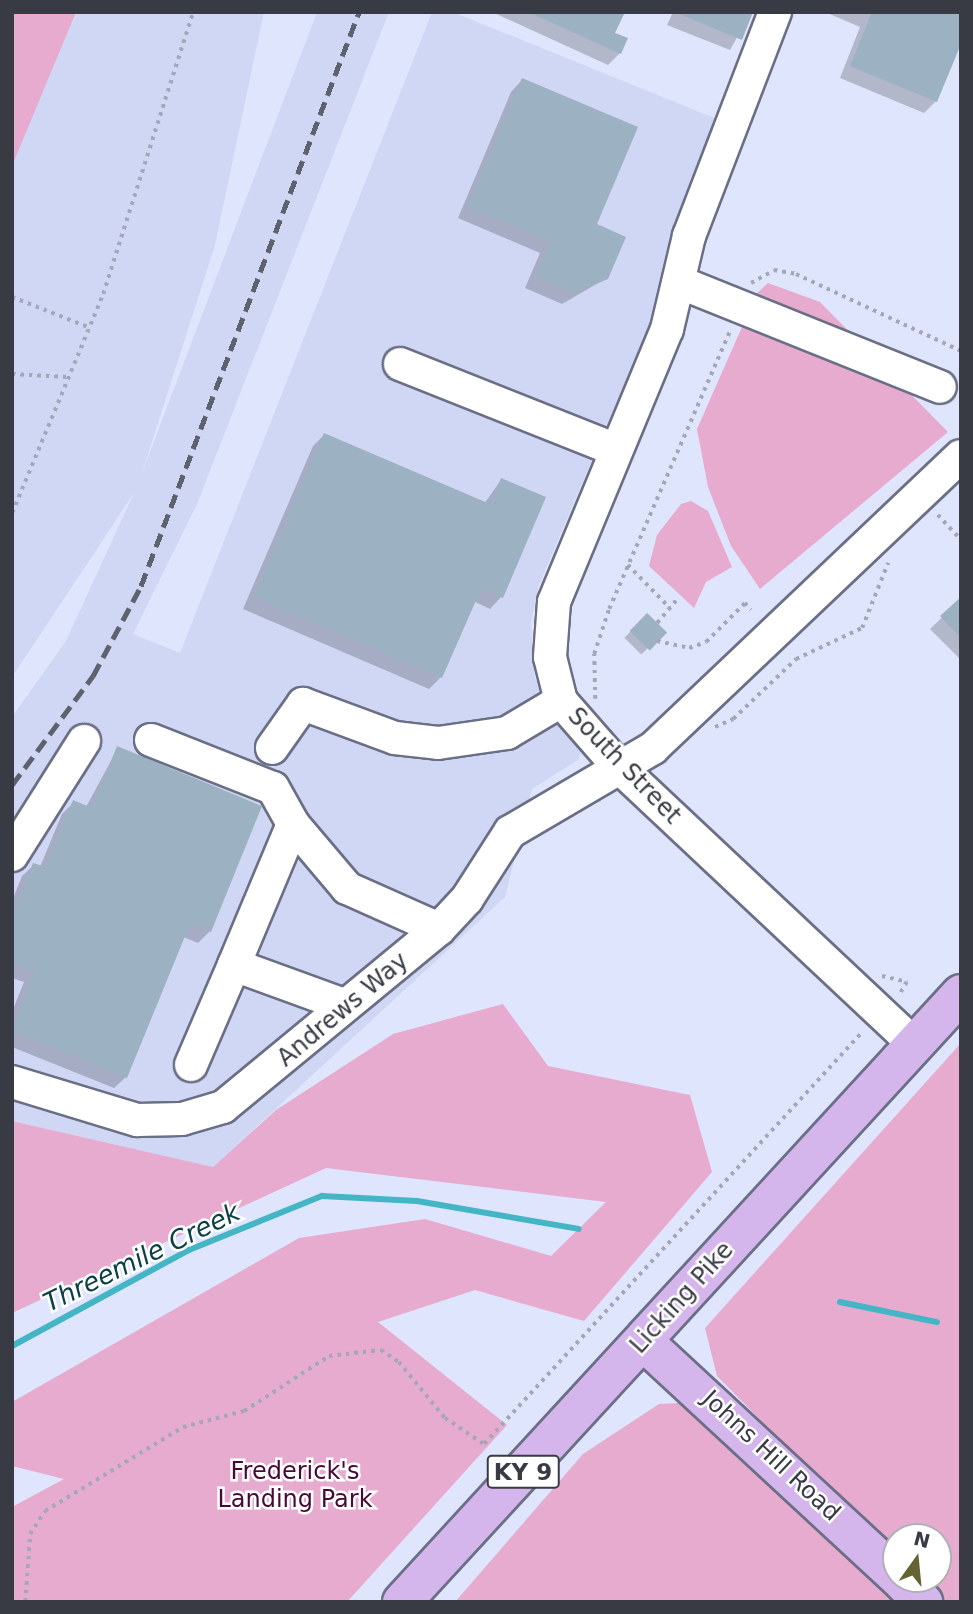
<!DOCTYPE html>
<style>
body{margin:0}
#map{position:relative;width:973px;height:1614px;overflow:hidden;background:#dfe5fd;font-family:"DejaVu Sans",sans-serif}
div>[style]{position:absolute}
.built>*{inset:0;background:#d0d7f5}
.green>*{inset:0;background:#e6abcf}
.shadow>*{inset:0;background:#0003;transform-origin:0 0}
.stream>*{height:6px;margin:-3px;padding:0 3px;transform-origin:3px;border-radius:3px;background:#43b5c5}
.building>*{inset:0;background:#9cb1c1;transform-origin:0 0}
.path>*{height:3.5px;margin-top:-1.75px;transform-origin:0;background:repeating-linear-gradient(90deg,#a2a7ba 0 3.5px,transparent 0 8.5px)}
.roads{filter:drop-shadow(2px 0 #6b6f85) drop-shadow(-2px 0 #6b6f85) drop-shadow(0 2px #6b6f85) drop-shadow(0 -2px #6b6f85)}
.minor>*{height:32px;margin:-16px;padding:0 16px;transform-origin:16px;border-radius:16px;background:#fff}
.major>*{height:38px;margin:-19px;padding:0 19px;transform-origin:19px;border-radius:19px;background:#d4b5ec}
.rail>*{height:5px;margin-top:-2.5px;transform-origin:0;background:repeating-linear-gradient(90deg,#5e626e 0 14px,transparent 0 21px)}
span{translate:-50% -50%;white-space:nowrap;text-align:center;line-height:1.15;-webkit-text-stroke:5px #fff;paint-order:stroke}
.shield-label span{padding:2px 5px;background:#fff;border:2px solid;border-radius:5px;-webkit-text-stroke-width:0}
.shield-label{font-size:23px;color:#383b44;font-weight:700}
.street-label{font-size:24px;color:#383b44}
.park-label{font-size:24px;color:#490937}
.water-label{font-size:26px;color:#0c4048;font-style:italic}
.frame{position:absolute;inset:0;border:14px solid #383b44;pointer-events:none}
.north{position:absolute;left:882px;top:1523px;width:70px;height:70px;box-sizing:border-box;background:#fff;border:2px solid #afb1b4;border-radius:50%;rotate:15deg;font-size:19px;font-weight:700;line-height:28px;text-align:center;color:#383b44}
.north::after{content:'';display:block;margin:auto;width:24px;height:32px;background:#636431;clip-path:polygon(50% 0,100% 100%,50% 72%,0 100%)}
</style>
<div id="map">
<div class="built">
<div style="clip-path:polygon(12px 12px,264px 12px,215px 245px,142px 473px,317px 12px,389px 12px,197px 504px,133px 634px,180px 653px,432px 12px,453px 12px,719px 120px,672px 232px,658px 304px,539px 585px,531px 622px,535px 678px,581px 752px,578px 760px,532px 789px,505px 897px,213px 1167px,12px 1121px,12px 717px,66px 641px,134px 493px,12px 677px)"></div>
</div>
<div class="green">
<div style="clip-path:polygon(12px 12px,76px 12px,12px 166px)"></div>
<div style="clip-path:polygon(768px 283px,820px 302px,948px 432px,760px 589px,731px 546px,708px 487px,697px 429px,757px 293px)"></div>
<div style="clip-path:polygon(691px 501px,708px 511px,732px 567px,706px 582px,694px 608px,649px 566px,657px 535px,681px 504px)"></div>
<div style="clip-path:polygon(503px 1004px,548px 1066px,690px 1095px,712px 1172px,584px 1321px,475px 1290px,378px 1322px,507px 1425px,347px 1602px,12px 1602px,12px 1507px,64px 1479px,12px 1466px,12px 1402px,299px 1238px,425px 1219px,551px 1256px,606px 1202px,326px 1168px,12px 1313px,12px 1121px,213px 1167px,276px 1110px,393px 1034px)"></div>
<div style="clip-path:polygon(961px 1043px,961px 1602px,941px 1602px,918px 1579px,938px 1579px,938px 1537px,896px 1537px,896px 1558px,717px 1376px,705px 1328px)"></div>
<div style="clip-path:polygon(678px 1403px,703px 1415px,906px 1602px,455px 1602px,583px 1454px,659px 1404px)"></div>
</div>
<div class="shadow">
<div style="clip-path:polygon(492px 12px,623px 12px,613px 34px,620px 53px,608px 65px)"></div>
<div style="clip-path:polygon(673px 12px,751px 12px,730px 50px,667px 25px)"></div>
<div style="clip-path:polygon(825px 12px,961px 12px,936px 101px,924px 113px,840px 78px,860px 27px)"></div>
<div style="clip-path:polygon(522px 80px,595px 225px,607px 278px,562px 304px,525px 288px,540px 253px,458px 218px,511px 92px)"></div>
<div style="clip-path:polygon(324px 435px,484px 504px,501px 480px,501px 597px,490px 609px,473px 601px,441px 677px,429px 689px,243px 609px,313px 446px)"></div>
<div style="clip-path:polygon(961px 599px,961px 660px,930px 629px)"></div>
<div style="left:647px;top:615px;width:24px;height:32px;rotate:45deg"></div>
<div style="clip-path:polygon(118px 748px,210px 931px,198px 943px,183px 937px,126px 1077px,114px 1088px,12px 1047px,12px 1012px,24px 982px,12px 978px,12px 901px,22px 876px,34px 865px,40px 867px,62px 814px,74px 802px,86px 807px)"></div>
</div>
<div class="stream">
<div style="left:840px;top:1302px;width:99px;rotate:11.7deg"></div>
<div style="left:12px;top:1346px;width:201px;rotate:-28.5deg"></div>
<div style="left:189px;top:1250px;width:144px;rotate:-22.1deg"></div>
<div style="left:322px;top:1196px;width:95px;rotate:3deg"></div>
<div style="left:417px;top:1201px;width:164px;rotate:9.8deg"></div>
</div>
<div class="building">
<div style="clip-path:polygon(528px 12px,625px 12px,615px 33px,628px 38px,621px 54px)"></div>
<div style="clip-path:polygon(675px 12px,753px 12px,742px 40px)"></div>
<div style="clip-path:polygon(872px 12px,961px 12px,961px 44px,937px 102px,850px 66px)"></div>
<div style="clip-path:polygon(522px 78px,638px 127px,597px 224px,626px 237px,608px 279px,574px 293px,536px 277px,551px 241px,468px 207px)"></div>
<div style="clip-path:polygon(324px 433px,490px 504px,501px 478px,546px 497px,503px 598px,481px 589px,442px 678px,253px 597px)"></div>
<div style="clip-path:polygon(961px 597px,961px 638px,940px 616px)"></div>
<div style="left:647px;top:613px;width:28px;height:25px;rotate:44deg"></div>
<div style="clip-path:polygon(117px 746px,262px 806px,211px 932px,190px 924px,127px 1078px,12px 1031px,35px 971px,12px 962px,12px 915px,33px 863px,46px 867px,73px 800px,92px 808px)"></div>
</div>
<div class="path">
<div style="left:751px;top:283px;width:26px;rotate:-29deg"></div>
<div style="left:774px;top:270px;width:22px;rotate:10deg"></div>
<div style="left:796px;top:274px;width:182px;rotate:25deg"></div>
<div style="left:12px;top:297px;width:82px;rotate:21.5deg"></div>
<div style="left:12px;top:374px;width:56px;rotate:3.1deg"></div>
<div style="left:12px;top:513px;width:237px;rotate:-67.4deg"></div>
<div style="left:103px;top:294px;width:296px;rotate:-72.3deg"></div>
<div style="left:938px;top:515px;width:34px;rotate:47deg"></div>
<div style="left:628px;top:565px;width:60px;rotate:45.7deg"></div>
<div style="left:657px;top:623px;width:33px;rotate:-50deg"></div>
<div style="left:657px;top:641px;width:33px;rotate:12deg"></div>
<div style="left:689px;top:648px;width:18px;rotate:-19deg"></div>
<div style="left:706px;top:642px;width:55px;rotate:-45deg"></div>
<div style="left:745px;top:603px;width:9px;rotate:49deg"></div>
<div style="left:595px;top:699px;width:45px;rotate:-91.3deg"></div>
<div style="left:594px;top:654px;width:47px;rotate:-71.6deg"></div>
<div style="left:609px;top:609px;width:305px;rotate:-66.5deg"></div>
<div style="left:715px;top:727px;width:20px;rotate:-24deg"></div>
<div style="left:733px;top:719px;width:87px;rotate:-43.6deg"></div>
<div style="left:796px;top:659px;width:73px;rotate:-25.2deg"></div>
<div style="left:862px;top:628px;width:70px;rotate:-68.2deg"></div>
<div style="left:882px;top:976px;width:26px;rotate:13deg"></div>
<div style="left:907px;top:982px;width:14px;rotate:120deg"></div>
<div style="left:25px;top:1602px;width:68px;rotate:-85.8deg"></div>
<div style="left:30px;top:1534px;width:27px;rotate:-57deg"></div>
<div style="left:45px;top:1511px;width:162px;rotate:-31.3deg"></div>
<div style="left:183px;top:1427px;width:63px;rotate:-14.7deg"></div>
<div style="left:244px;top:1411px;width:101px;rotate:-32.9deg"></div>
<div style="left:329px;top:1356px;width:52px;rotate:-6.6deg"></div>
<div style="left:381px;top:1350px;width:22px;rotate:34deg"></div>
<div style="left:399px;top:1362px;width:72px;rotate:50.6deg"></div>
<div style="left:445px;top:1418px;width:47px;rotate:33.7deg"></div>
<div style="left:484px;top:1444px;width:559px;rotate:-47.46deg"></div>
</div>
<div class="roads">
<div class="minor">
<div style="left:775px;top:12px;width:240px;rotate:111deg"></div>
<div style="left:689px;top:236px;width:96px;rotate:103.3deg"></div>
<div style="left:667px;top:329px;width:295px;rotate:112.5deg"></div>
<div style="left:554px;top:602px;width:55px;rotate:94.2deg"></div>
<div style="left:550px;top:657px;width:45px;rotate:76deg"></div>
<div style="left:561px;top:701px;width:85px;rotate:48.8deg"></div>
<div style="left:617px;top:765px;width:407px;rotate:43.2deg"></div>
<div style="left:679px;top:282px;width:281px;rotate:21.9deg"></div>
<div style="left:400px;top:364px;width:232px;rotate:21.7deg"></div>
<div style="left:151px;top:740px;width:131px;rotate:21.5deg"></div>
<div style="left:273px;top:788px;width:41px;rotate:60.9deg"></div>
<div style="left:272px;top:748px;width:54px;rotate:-54.8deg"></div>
<div style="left:303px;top:704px;width:98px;rotate:20.3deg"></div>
<div style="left:395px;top:738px;width:43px;rotate:6.6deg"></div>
<div style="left:438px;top:743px;width:70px;rotate:-8.2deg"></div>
<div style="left:507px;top:733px;width:63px;rotate:-30.7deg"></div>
<div style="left:12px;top:855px;width:135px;rotate:-57.7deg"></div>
<div style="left:344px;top:1005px;width:117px;rotate:-160deg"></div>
<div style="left:234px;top:965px;width:153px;rotate:-67.3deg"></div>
<div style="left:293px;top:824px;width:84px;rotate:49.8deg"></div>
<div style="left:347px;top:888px;width:101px;rotate:24deg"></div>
<div style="left:191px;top:1065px;width:109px;rotate:-66.7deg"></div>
<div style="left:12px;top:1082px;width:131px;rotate:16.9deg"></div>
<div style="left:137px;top:1120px;width:45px;rotate:-1.3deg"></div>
<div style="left:182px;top:1119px;width:43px;rotate:-16.3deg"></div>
<div style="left:223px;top:1107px;width:280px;rotate:-39.5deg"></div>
<div style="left:439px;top:929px;width:41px;rotate:-47deg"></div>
<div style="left:467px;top:899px;width:80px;rotate:-57.3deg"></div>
<div style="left:510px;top:832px;width:166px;rotate:-30.4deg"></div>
<div style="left:653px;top:748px;width:424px;rotate:-43.5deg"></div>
</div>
<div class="major">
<div style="left:643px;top:1341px;width:345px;rotate:42.8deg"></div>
<div style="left:900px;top:1579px;width:33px;rotate:45deg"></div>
<div style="left:402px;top:1602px;width:826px;rotate:-47.4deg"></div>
</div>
</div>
<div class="rail">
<div style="left:12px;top:785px;width:136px;rotate:-53.4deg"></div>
<div style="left:93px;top:676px;width:102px;rotate:-61.9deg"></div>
<div style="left:141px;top:586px;width:614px;rotate:-69.2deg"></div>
</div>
<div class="shield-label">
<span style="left:523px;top:1472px">KY 9</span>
</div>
<div class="street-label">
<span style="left:624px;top:766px;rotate:46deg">South Street</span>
<span style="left:343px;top:1010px;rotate:-40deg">Andrews Way</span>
<span style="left:682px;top:1298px;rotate:-48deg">Licking Pike</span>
<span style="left:771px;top:1456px;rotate:43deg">Johns Hill Road</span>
</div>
<div class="park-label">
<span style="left:295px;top:1486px">Frederick's<br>Landing Park</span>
</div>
<div class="water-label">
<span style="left:142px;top:1258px;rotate:-26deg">Threemile Creek</span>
</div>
<div class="frame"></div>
<div class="north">N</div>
</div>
